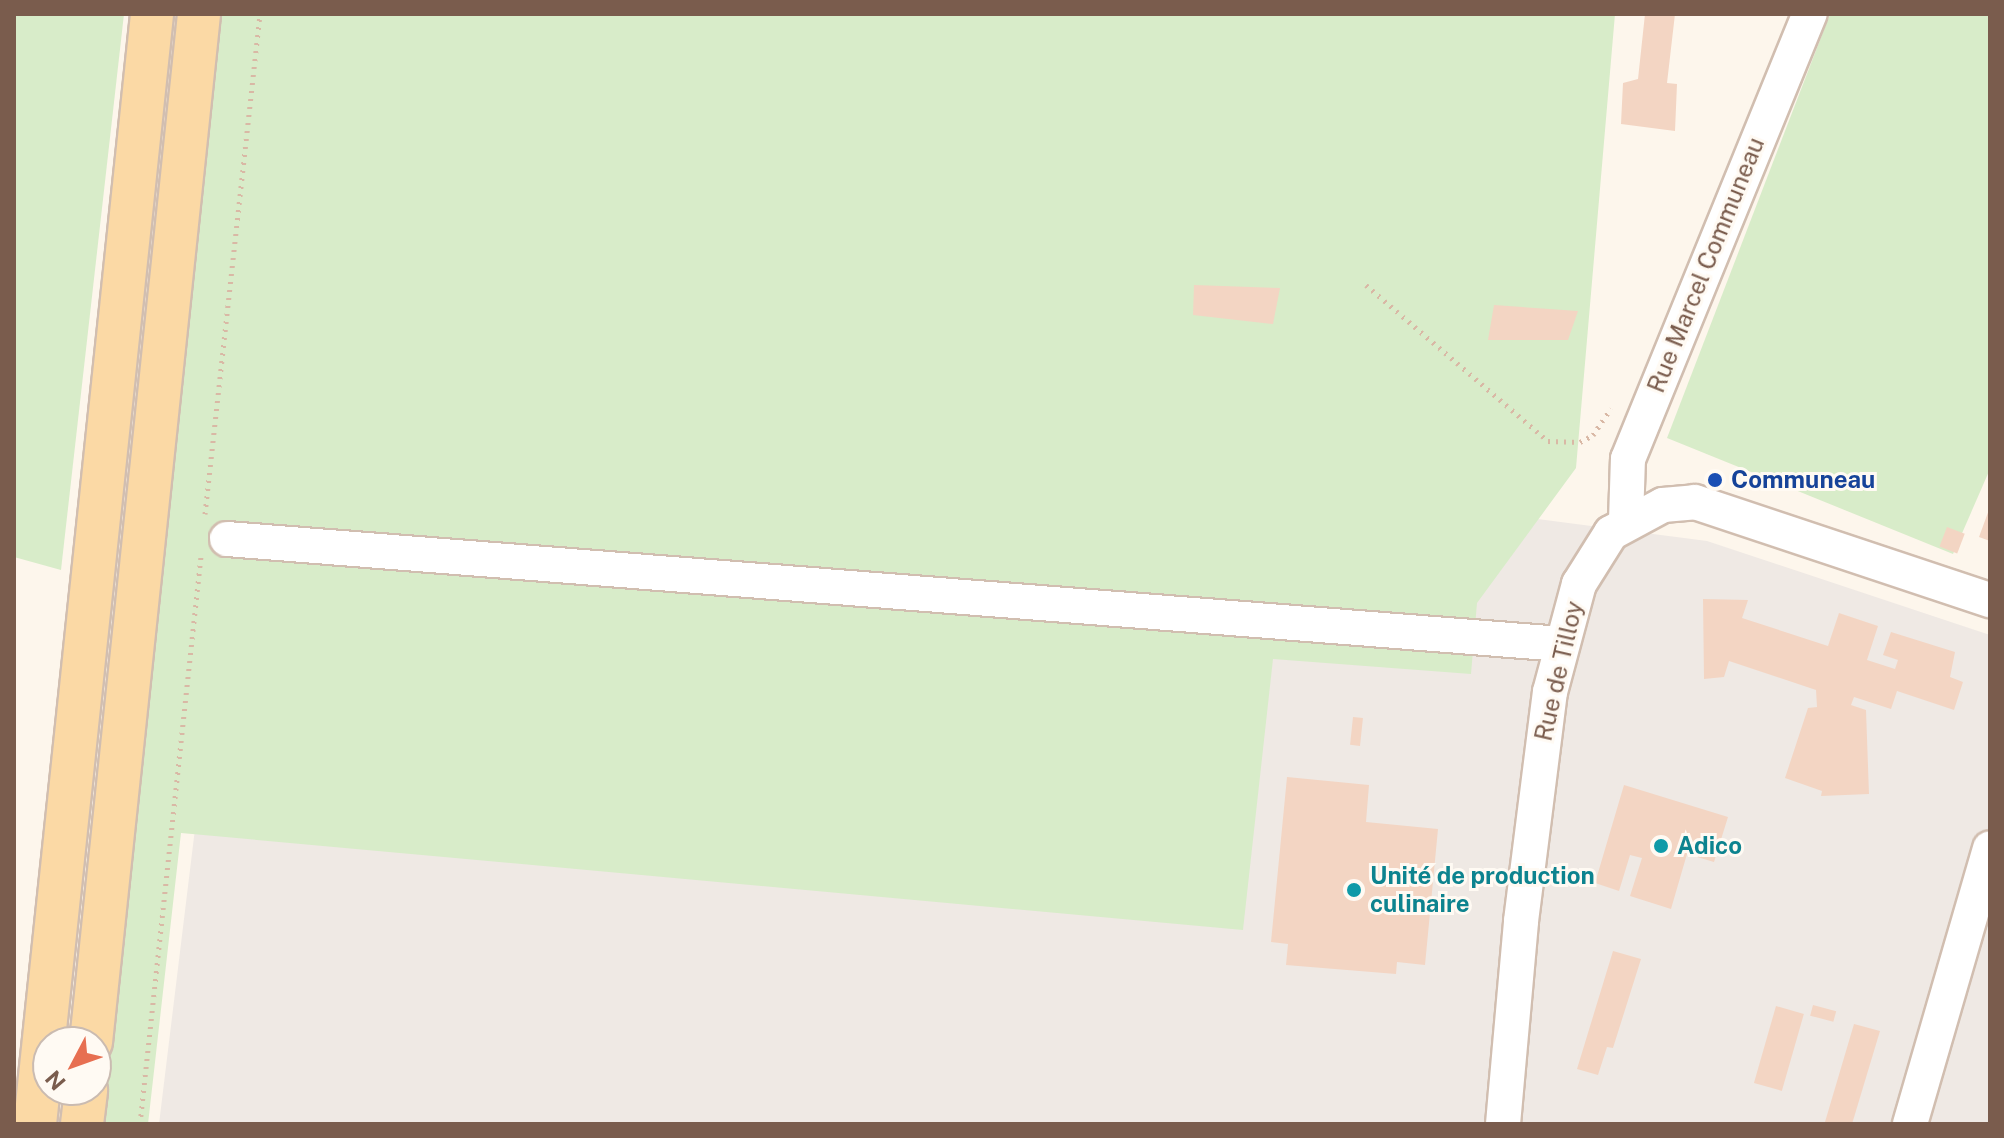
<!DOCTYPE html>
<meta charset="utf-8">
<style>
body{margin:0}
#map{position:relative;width:2004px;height:1138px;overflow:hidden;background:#fdf6ec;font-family:"Public Sans",sans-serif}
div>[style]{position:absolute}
.industrial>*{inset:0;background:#efe9e4}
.green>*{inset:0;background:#d8ecc9}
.building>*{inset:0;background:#f3d5c3;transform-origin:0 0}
.path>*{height:5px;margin-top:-2.5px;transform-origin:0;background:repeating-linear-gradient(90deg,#d9b8a5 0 2px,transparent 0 8px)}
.roads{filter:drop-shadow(2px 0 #d1beb0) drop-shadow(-2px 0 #d1beb0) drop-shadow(0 2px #d1beb0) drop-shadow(0 -2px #d1beb0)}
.minor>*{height:34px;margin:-17px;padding:0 17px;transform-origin:17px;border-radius:17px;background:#fff}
.major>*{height:42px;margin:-21px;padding:0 21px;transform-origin:21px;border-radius:21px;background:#fbd9a5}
.dots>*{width:22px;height:22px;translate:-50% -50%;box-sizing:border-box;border:4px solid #fffaf3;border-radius:50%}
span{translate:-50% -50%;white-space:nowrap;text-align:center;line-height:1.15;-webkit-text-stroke:6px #fffaf3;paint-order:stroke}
.street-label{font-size:24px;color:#7a5c4d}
.transit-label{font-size:24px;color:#164399;font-weight:700}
.left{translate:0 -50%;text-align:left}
.culture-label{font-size:24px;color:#0d838f;font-weight:700}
.frame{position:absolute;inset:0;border:16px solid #7a5c4d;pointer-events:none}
.north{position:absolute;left:32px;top:1026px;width:80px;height:80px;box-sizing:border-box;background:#fffaf3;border:2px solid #cabbb1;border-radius:50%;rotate:229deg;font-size:22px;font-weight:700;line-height:32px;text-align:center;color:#7a5c4d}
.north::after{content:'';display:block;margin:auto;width:28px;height:36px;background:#e76f51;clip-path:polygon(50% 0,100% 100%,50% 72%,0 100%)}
</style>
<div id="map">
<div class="industrial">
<div style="clip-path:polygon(231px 349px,1707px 541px,1990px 635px,1990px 1124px,159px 1124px,199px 796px)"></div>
</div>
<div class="green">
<div style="clip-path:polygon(14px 14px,124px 14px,61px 570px,14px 557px)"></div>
<div style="clip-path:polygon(218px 14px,1615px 14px,1576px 468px,1477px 603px,1471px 674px,1273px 659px,1243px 930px,181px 833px,148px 1124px,98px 1124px)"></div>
<div style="clip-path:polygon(1830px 14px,1990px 14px,1990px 469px,1953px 554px,1667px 438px)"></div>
</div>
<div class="building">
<div style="clip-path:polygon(1645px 14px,1675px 14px,1667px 83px,1677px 84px,1675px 131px,1621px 124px,1623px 83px,1638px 79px)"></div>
<div style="clip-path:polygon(1194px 285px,1280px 288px,1273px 324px,1193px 315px)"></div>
<div style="clip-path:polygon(1494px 305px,1578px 311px,1568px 340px,1488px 340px)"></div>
<div style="clip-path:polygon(1990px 507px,1990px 541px,1979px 537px)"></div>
<div style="left:1947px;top:527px;width:19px;height:21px;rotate:21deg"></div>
<div style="clip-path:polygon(1703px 599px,1748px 600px,1742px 618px,1828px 646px,1839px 613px,1878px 626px,1867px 660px,1895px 669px,1898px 660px,1883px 655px,1891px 632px,1955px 652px,1950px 677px,1963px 682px,1954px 710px,1897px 691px,1891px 709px,1854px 697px,1851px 705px,1866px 710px,1869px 794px,1821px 796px,1822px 791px,1785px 778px,1808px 708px,1817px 707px,1816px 690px,1729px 661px,1724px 677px,1704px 679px)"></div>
<div style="left:1353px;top:717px;width:10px;height:28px;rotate:6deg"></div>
<div style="clip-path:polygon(1287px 777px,1369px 785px,1366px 822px,1438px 829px,1425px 965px,1397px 962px,1396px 974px,1286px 965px,1288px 944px,1271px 942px)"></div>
<div style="clip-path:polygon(1624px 785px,1728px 817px,1714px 862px,1687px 854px,1671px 909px,1630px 896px,1642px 858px,1630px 855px,1619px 891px,1595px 883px)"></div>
<div style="clip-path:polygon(1613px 951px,1641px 959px,1613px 1048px,1607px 1047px,1598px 1075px,1577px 1069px)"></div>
<div style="left:1813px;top:1005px;width:24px;height:11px;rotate:15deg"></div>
<div style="left:1776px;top:1006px;width:29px;height:80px;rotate:16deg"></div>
<div style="clip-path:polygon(1854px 1024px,1880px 1031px,1852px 1124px,1831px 1124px,1825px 1122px)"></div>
</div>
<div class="path">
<div style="left:1366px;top:285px;width:240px;rotate:40.6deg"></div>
<div style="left:1548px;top:441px;width:32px;rotate:2deg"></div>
<div style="left:1580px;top:442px;width:15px;rotate:-28deg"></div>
<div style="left:1593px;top:435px;width:32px;rotate:-56deg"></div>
<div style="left:205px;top:514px;width:503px;rotate:-83.72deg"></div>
<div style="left:140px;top:1124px;width:571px;rotate:-83.87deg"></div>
</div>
<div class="roads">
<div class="minor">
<div style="left:1626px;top:521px;width:62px;rotate:-88.2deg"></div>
<div style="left:1628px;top:459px;width:481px;rotate:-67.8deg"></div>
<div style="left:227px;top:539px;width:1338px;rotate:4.5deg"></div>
<div style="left:1503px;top:1124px;width:204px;rotate:-84.9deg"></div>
<div style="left:1521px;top:921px;width:231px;rotate:-82.8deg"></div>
<div style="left:1550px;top:692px;width:112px;rotate:-75deg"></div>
<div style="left:1579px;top:584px;width:60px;rotate:-57.9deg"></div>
<div style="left:1611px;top:533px;width:59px;rotate:-28.3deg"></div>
<div style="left:1663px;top:505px;width:32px;rotate:-5deg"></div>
<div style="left:1695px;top:502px;width:311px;rotate:18.4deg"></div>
<div style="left:1910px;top:1124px;width:287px;rotate:-73.8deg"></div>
</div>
<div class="major">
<div style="left:91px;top:1042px;width:1034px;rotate:-84deg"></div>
<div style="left:35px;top:1124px;width:1116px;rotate:-83.98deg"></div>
<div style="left:82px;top:1124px;width:34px;rotate:-83deg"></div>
</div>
</div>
<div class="dots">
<div style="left:1715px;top:480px;background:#1a4fb4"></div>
<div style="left:1661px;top:846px;background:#0f9aa8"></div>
<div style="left:1354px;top:890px;background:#0f9aa8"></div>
</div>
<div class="street-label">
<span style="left:1706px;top:265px;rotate:-68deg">Rue Marcel Communeau</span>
<span style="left:1559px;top:671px;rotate:-77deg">Rue de Tilloy</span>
</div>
<div class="transit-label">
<span class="left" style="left:1731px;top:480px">Communeau</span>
</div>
<div class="culture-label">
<span class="left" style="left:1677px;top:846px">Adico</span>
<span class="left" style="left:1370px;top:890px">Unité de production<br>culinaire</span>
</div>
<div class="frame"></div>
<div class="north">N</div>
</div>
